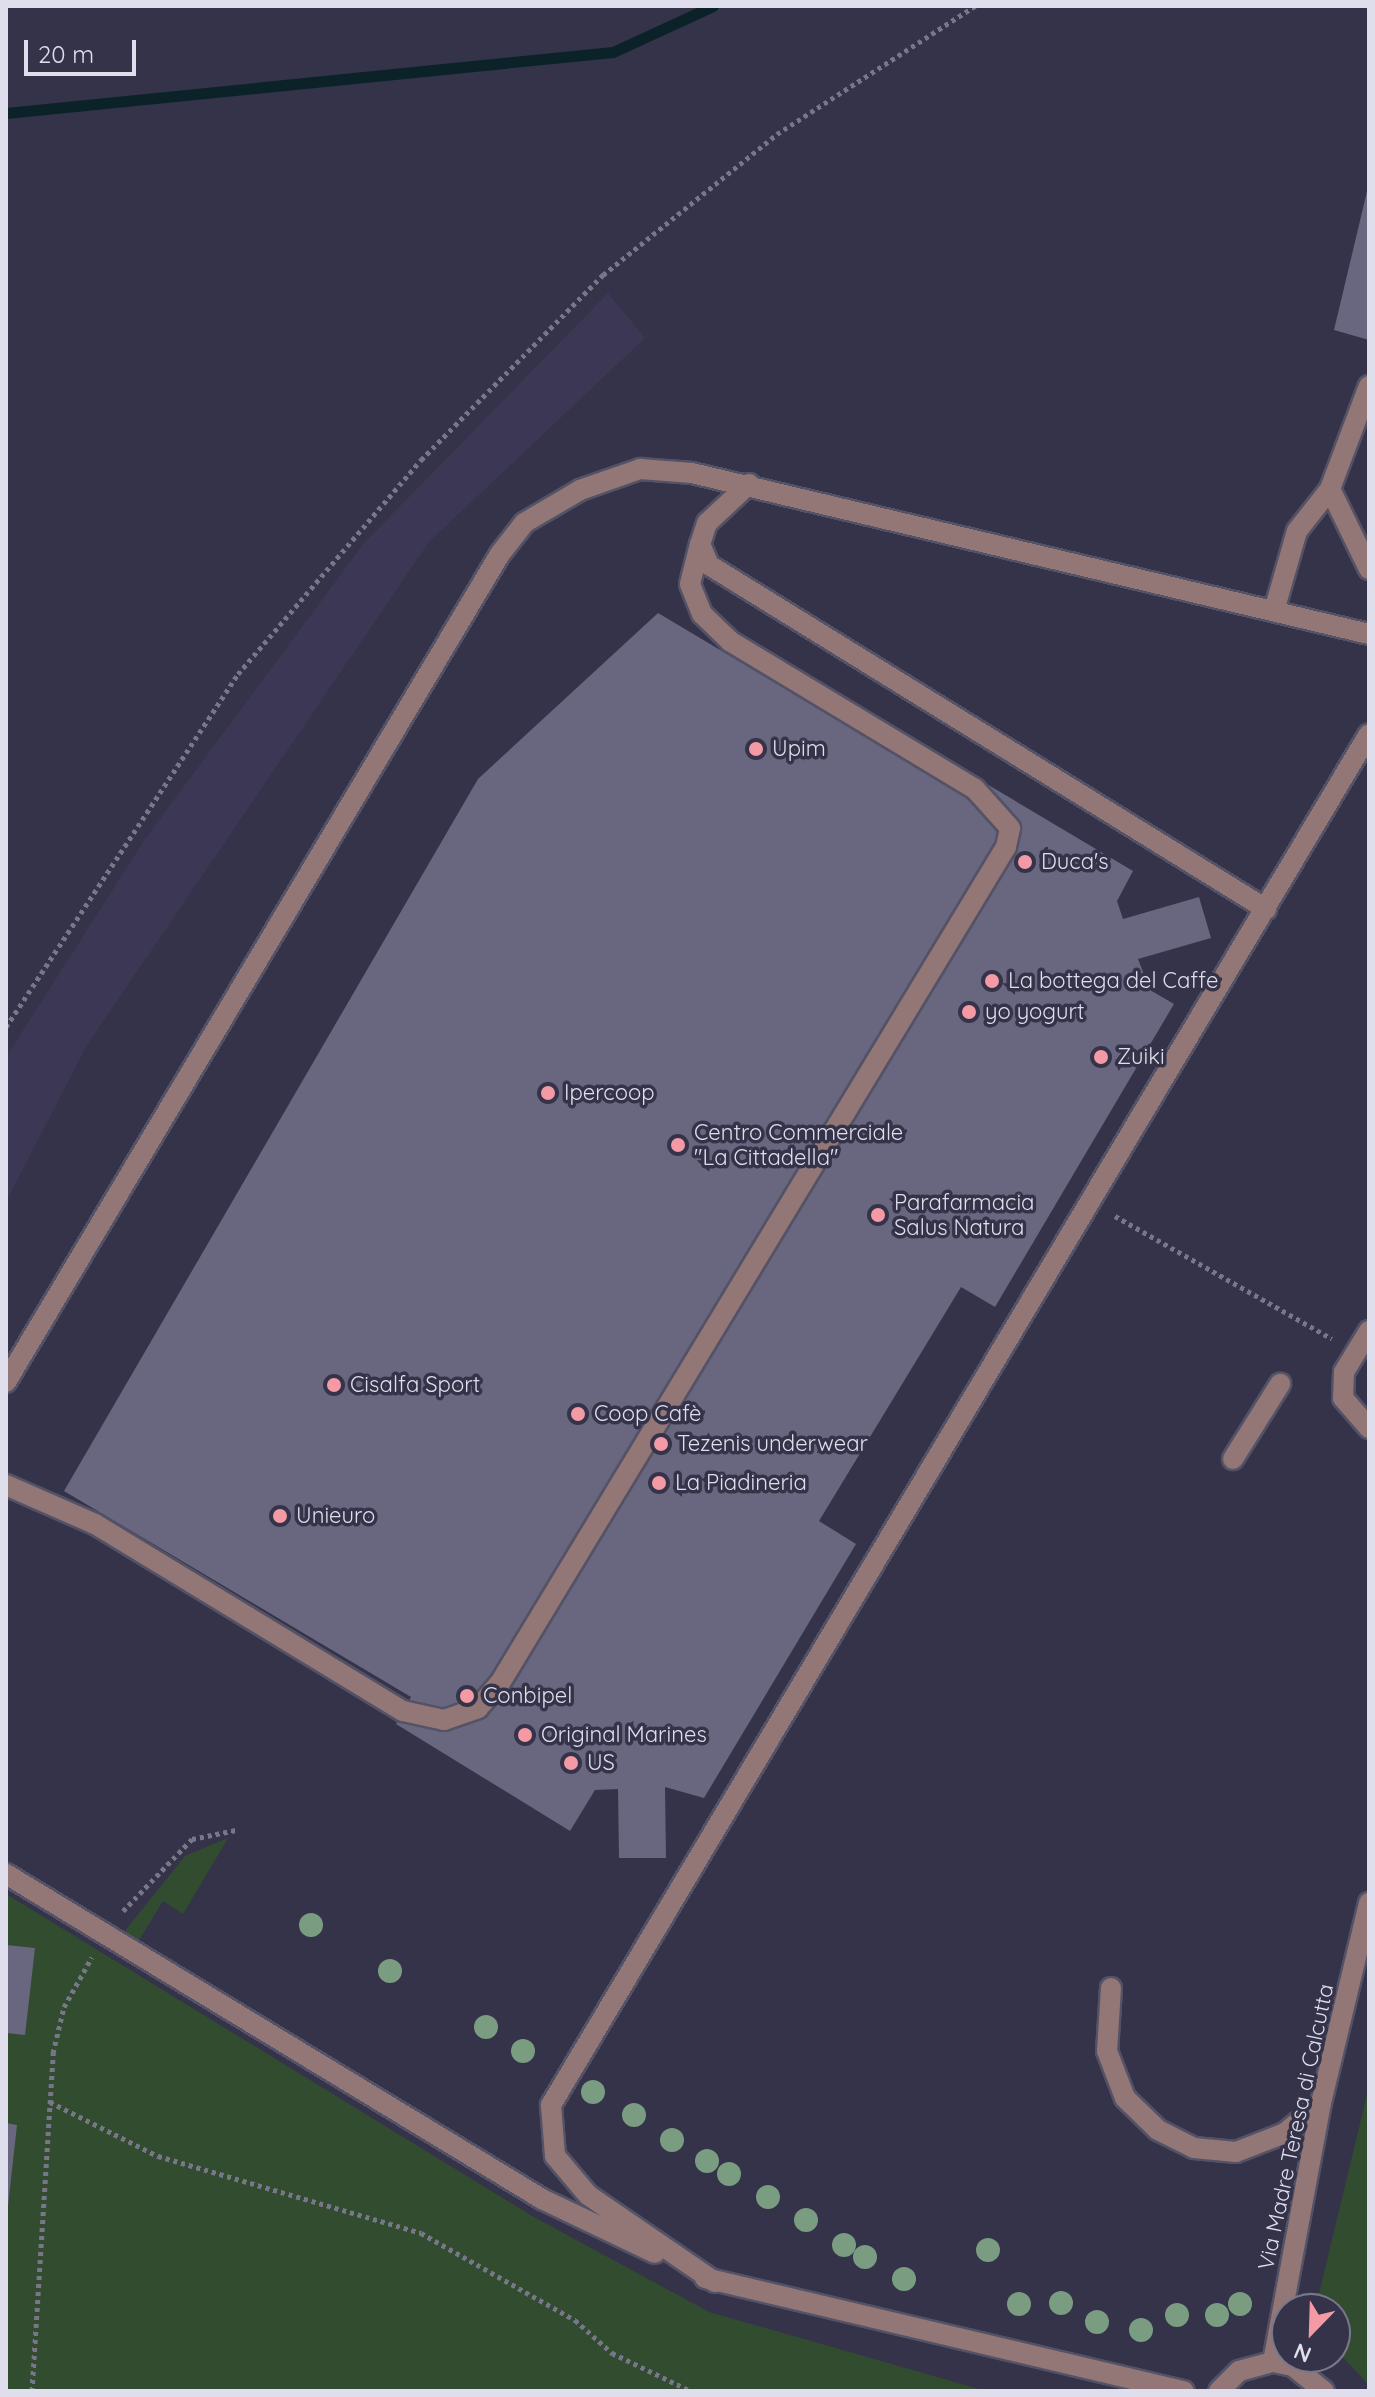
<!DOCTYPE html>
<meta charset="utf-8">
<style>
body{margin:0}
#map{position:relative;width:1375px;height:2397px;overflow:hidden;background:#353349;font-family:Quicksand,sans-serif}
div>[style]{position:absolute}
.built>*{inset:0;background:#3b3754}
.green>*{inset:0;background:#324c30}
.stream>*{height:11px;margin:-5.5px;padding:0 5.5px;transform-origin:5.5px;border-radius:5.5px;background:#0b2328}
.building>*{inset:0;background:#69667f}
.path>*{height:5px;margin-top:-2.5px;transform-origin:0;background:repeating-linear-gradient(90deg,#787689 0 4px,transparent 0 8px)}
.roads{filter:drop-shadow(2px 0 #545266) drop-shadow(-2px 0 #545266) drop-shadow(0 2px #545266) drop-shadow(0 -2px #545266)}
.minor>*{height:20px;margin:-10px;padding:0 10px;transform-origin:10px;border-radius:10px;background:#937777}
.trees>*{width:24px;height:24px;margin:-12px;border-radius:50%;background:#7a9c81}
.dots>*{width:22px;height:22px;translate:-50% -50%;box-sizing:border-box;border:4px solid #353349;border-radius:50%}
span{translate:-50% -50%;white-space:nowrap;text-align:center;line-height:1.15;-webkit-text-stroke:7px #353349;paint-order:stroke}
.poi-label{font-size:22px;color:#dfdeec}
.left{translate:0 -50%;text-align:left}
.street-label{font-size:22px;color:#dfdeec}
.frame{position:absolute;inset:0;border:8px solid #dfdeec;pointer-events:none}
.north{position:absolute;left:1271px;top:2293px;width:80px;height:80px;box-sizing:border-box;background:#353349;border:2px solid #79778a;border-radius:50%;rotate:203deg;font-size:22px;font-weight:700;line-height:32px;text-align:center;color:#dfdeec}
.north::after{content:'';display:block;margin:auto;width:28px;height:36px;background:#f49aa5;clip-path:polygon(50% 0,100% 100%,50% 72%,0 100%)}
.scale{position:absolute;left:24px;top:40px;width:112px;height:36px;box-sizing:border-box;border:4px solid #dfdeec;border-top:0;padding-left:10px;font-size:24px;line-height:28px;white-space:nowrap;color:#dfdeec;-webkit-text-stroke:6px #353349;paint-order:stroke}
</style>
<div id="map">
<div class="built">
<div style="clip-path:polygon(608px 293px,645px 338px,429px 542px,87px 1045px,6px 1202px,6px 1057px,145px 839px,364px 543px)"></div>
</div>
<div class="green">
<div style="clip-path:polygon(228px 1838px,183px 1914px,163px 1901px,139px 1940px,124px 1932px,185px 1856px)"></div>
<div style="clip-path:polygon(6px 1894px,532px 2216px,709px 2312px,986px 2391px,6px 2391px)"></div>
<div style="clip-path:polygon(1369px 2086px,1369px 2385px,1335px 2349px,1335px 2309px,1319px 2309px,1317px 2302px)"></div>
</div>
<div class="stream">
<div style="left:6px;top:113px;width:610px;rotate:-5.74deg"></div>
<div style="left:613px;top:52px;width:110px;rotate:-24.7deg"></div>
</div>
<div class="building">
<div style="clip-path:polygon(1368px 187px,1369px 187px,1369px 340px,1334px 330px)"></div>
<div style="clip-path:polygon(658px 613px,969px 798px,980px 780px,1133px 871px,1117px 901px,1123px 919px,1199px 897px,1211px 938px,1138px 959px,1150px 990px,1174px 1004px,995px 1307px,961px 1287px,819px 1521px,856px 1544px,704px 1798px,665px 1787px,666px 1858px,619px 1858px,618px 1789px,595px 1790px,570px 1831px,396px 1724px,411px 1697px,64px 1491px,478px 779px)"></div>
<div style="clip-path:polygon(6px 1945px,35px 1948px,25px 2035px,6px 2033px)"></div>
<div style="clip-path:polygon(6px 2123px,17px 2125px,8px 2206px,6px 2206px)"></div>
</div>
<div class="path">
<div style="left:6px;top:1027px;width:422px;rotate:-56.7deg"></div>
<div style="left:238px;top:674px;width:282px;rotate:-49.5deg"></div>
<div style="left:421px;top:460px;width:260px;rotate:-45.5deg"></div>
<div style="left:603px;top:275px;width:224px;rotate:-39deg"></div>
<div style="left:777px;top:134px;width:236px;rotate:-32.9deg"></div>
<div style="left:1115px;top:1216px;width:249px;rotate:29.5deg"></div>
<div style="left:123px;top:1911px;width:100px;rotate:-46.2deg"></div>
<div style="left:192px;top:1839px;width:45px;rotate:-11.6deg"></div>
<div style="left:50px;top:2102px;width:121px;rotate:26.6deg"></div>
<div style="left:158px;top:2156px;width:274px;rotate:16.3deg"></div>
<div style="left:421px;top:2233px;width:177px;rotate:29.5deg"></div>
<div style="left:575px;top:2320px;width:50px;rotate:41.7deg"></div>
<div style="left:612px;top:2353px;width:88px;rotate:25.7deg"></div>
<div style="left:32px;top:2391px;width:339px;rotate:-86.4deg"></div>
<div style="left:53px;top:2053px;width:47px;rotate:-76.6deg"></div>
<div style="left:64px;top:2007px;width:57px;rotate:-60.8deg"></div>
</div>
<div class="roads">
<div class="minor">
<div style="left:749px;top:484px;width:57px;rotate:137.1deg"></div>
<div style="left:707px;top:523px;width:22px;rotate:108deg"></div>
<div style="left:700px;top:544px;width:23px;rotate:67deg"></div>
<div style="left:709px;top:565px;width:655px;rotate:31.7deg"></div>
<div style="left:1330px;top:489px;width:89px;rotate:64deg"></div>
<div style="left:1274px;top:611px;width:83px;rotate:-74deg"></div>
<div style="left:1297px;top:531px;width:53px;rotate:-51.8deg"></div>
<div style="left:1330px;top:489px;width:110px;rotate:-69.3deg"></div>
<div style="left:1369px;top:1331px;width:48px;rotate:121.4deg"></div>
<div style="left:1344px;top:1372px;width:26px;rotate:92deg"></div>
<div style="left:1343px;top:1398px;width:40px;rotate:49deg"></div>
<div style="left:6px;top:1382px;width:964px;rotate:-59.18deg"></div>
<div style="left:500px;top:554px;width:39px;rotate:-52deg"></div>
<div style="left:524px;top:523px;width:65px;rotate:-30.5deg"></div>
<div style="left:580px;top:490px;width:64px;rotate:-19.3deg"></div>
<div style="left:640px;top:469px;width:52px;rotate:4.4deg"></div>
<div style="left:692px;top:473px;width:696px;rotate:13.38deg"></div>
<div style="left:1233px;top:1459px;width:89px;rotate:-57.9deg"></div>
<div style="left:6px;top:1485px;width:97px;rotate:23.7deg"></div>
<div style="left:95px;top:1524px;width:360px;rotate:31.3deg"></div>
<div style="left:403px;top:1711px;width:42px;rotate:12.4deg"></div>
<div style="left:444px;top:1720px;width:36px;rotate:-19deg"></div>
<div style="left:478px;top:1708px;width:33px;rotate:-49deg"></div>
<div style="left:500px;top:1683px;width:977px;rotate:-58.82deg"></div>
<div style="left:1006px;top:847px;width:19px;rotate:-78deg"></div>
<div style="left:1010px;top:828px;width:52px;rotate:-131.9deg"></div>
<div style="left:975px;top:789px;width:286px;rotate:-148.9deg"></div>
<div style="left:730px;top:641px;width:39px;rotate:-136deg"></div>
<div style="left:702px;top:614px;width:32px;rotate:-112deg"></div>
<div style="left:690px;top:584px;width:41px;rotate:-76deg"></div>
<div style="left:6px;top:1874px;width:627px;rotate:31.23deg"></div>
<div style="left:542px;top:2199px;width:125px;rotate:25.5deg"></div>
<div style="left:1111px;top:1988px;width:63px;rotate:93.6deg"></div>
<div style="left:1107px;top:2051px;width:50px;rotate:69deg"></div>
<div style="left:1125px;top:2098px;width:46px;rotate:44.1deg"></div>
<div style="left:1158px;top:2130px;width:40px;rotate:26.6deg"></div>
<div style="left:1194px;top:2148px;width:42px;rotate:5.4deg"></div>
<div style="left:1236px;top:2152px;width:53px;rotate:-21.2deg"></div>
<div style="left:1285px;top:2133px;width:47px;rotate:-39.8deg"></div>
<div style="left:705px;top:2278px;width:492px;rotate:13.3deg"></div>
<div style="left:715px;top:2282px;width:154px;rotate:-145.6deg"></div>
<div style="left:588px;top:2195px;width:51px;rotate:-130.2deg"></div>
<div style="left:555px;top:2156px;width:51px;rotate:-94.5deg"></div>
<div style="left:551px;top:2105px;width:1596px;rotate:-59.18deg"></div>
<div style="left:1273px;top:2362px;width:263px;rotate:-79.5deg"></div>
<div style="left:1321px;top:2103px;width:206px;rotate:-76.5deg"></div>
<div style="left:1219px;top:2391px;width:28px;rotate:-45deg"></div>
<div style="left:1239px;top:2371px;width:35px;rotate:-15deg"></div>
<div style="left:1273px;top:2362px;width:20px;rotate:11deg"></div>
<div style="left:1293px;top:2366px;width:40px;rotate:39deg"></div>
</div>
</div>
<div class="trees">
<div style="left:311px;top:1925px"></div>
<div style="left:390px;top:1971px"></div>
<div style="left:486px;top:2027px"></div>
<div style="left:523px;top:2051px"></div>
<div style="left:593px;top:2092px"></div>
<div style="left:634px;top:2115px"></div>
<div style="left:672px;top:2140px"></div>
<div style="left:707px;top:2161px"></div>
<div style="left:729px;top:2174px"></div>
<div style="left:768px;top:2197px"></div>
<div style="left:806px;top:2220px"></div>
<div style="left:844px;top:2245px"></div>
<div style="left:988px;top:2250px"></div>
<div style="left:865px;top:2257px"></div>
<div style="left:904px;top:2279px"></div>
<div style="left:1061px;top:2303px"></div>
<div style="left:1019px;top:2304px"></div>
<div style="left:1240px;top:2304px"></div>
<div style="left:1177px;top:2315px"></div>
<div style="left:1217px;top:2315px"></div>
<div style="left:1097px;top:2322px"></div>
<div style="left:1141px;top:2330px"></div>
</div>
<div class="dots">
<div style="left:756px;top:749px;background:#f49aa5"></div>
<div style="left:1025px;top:862px;background:#f49aa5"></div>
<div style="left:992px;top:981px;background:#f49aa5"></div>
<div style="left:969px;top:1012px;background:#f49aa5"></div>
<div style="left:1101px;top:1057px;background:#f49aa5"></div>
<div style="left:548px;top:1093px;background:#f49aa5"></div>
<div style="left:678px;top:1145px;background:#f49aa5"></div>
<div style="left:878px;top:1215px;background:#f49aa5"></div>
<div style="left:334px;top:1385px;background:#f49aa5"></div>
<div style="left:578px;top:1414px;background:#f49aa5"></div>
<div style="left:661px;top:1444px;background:#f49aa5"></div>
<div style="left:659px;top:1483px;background:#f49aa5"></div>
<div style="left:280px;top:1516px;background:#f49aa5"></div>
<div style="left:467px;top:1696px;background:#f49aa5"></div>
<div style="left:525px;top:1735px;background:#f49aa5"></div>
<div style="left:571px;top:1763px;background:#f49aa5"></div>
</div>
<div class="poi-label">
<span class="left" style="left:772px;top:749px">Upim</span>
<span class="left" style="left:1041px;top:862px">Duca's</span>
<span class="left" style="left:1008px;top:981px">La bottega del Caffe</span>
<span class="left" style="left:985px;top:1012px">yo yogurt</span>
<span class="left" style="left:1117px;top:1057px">Zuiki</span>
<span class="left" style="left:564px;top:1093px">Ipercoop</span>
<span class="left" style="left:694px;top:1145px">Centro Commerciale<br>"La Cittadella"</span>
<span class="left" style="left:894px;top:1215px">Parafarmacia<br>Salus Natura</span>
<span class="left" style="left:350px;top:1385px">Cisalfa Sport</span>
<span class="left" style="left:594px;top:1414px">Coop Cafè</span>
<span class="left" style="left:677px;top:1444px">Tezenis underwear</span>
<span class="left" style="left:675px;top:1483px">La Piadineria</span>
<span class="left" style="left:296px;top:1516px">Unieuro</span>
<span class="left" style="left:483px;top:1696px">Conbipel</span>
<span class="left" style="left:541px;top:1735px">Original Marines</span>
<span class="left" style="left:587px;top:1763px">US</span>
</div>
<div class="street-label">
<span style="left:1296px;top:2127px;rotate:-78deg">Via Madre Teresa di Calcutta</span>
</div>
<div class="frame"></div>
<div class="north">N</div>
<div class="scale">20 m</div>
</div>
